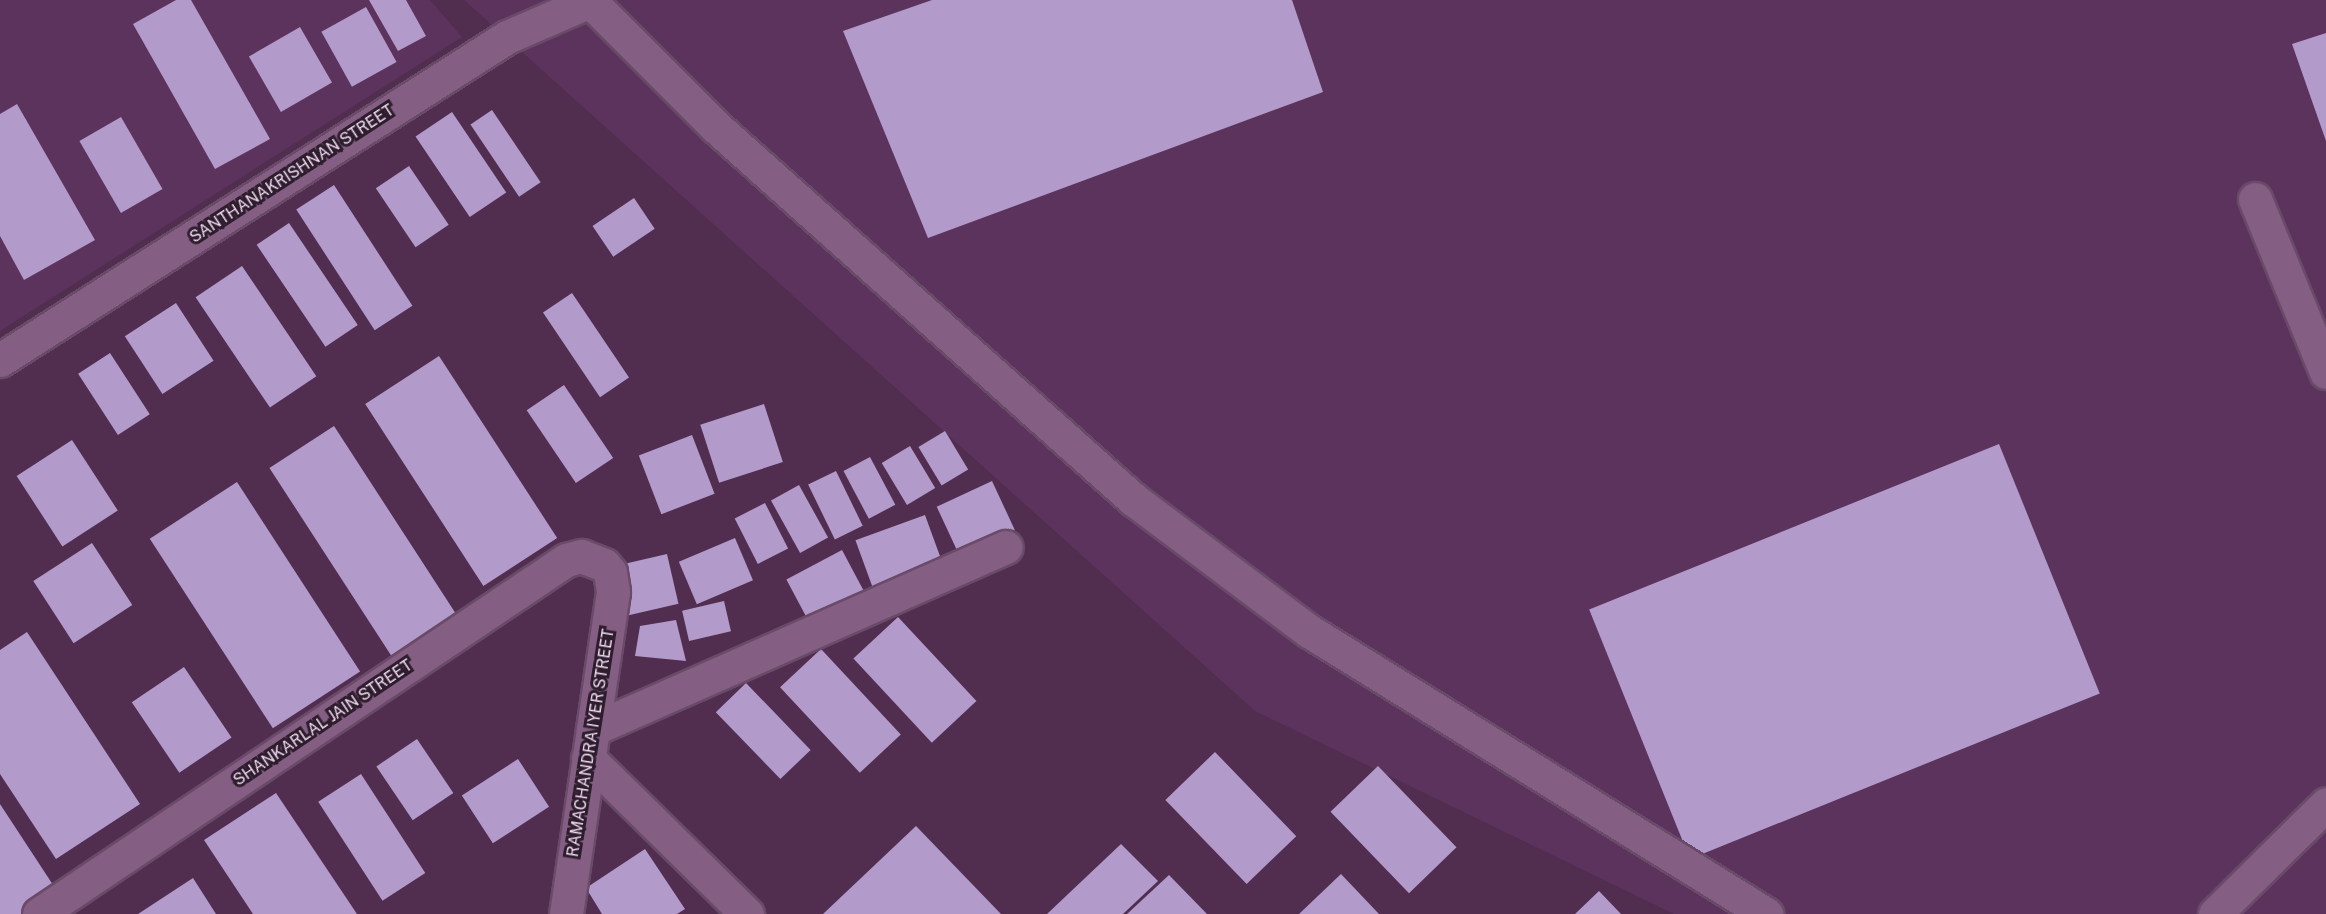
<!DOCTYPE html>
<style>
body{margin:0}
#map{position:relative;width:2326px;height:914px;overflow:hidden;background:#512d50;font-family:"Public Sans",sans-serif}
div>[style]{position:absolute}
.built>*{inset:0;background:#5c335c}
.building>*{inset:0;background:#b29aca;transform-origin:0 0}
.roads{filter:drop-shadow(2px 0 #694b69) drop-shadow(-2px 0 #694b69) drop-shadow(0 2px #694b69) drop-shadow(0 -2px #694b69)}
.minor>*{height:33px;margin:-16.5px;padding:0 16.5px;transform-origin:16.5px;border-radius:16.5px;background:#845e83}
span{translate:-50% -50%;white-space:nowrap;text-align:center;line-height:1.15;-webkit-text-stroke:6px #2d1d2d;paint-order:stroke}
.street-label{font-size:16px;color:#f0daef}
</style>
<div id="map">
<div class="built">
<div style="clip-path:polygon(0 0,430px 0,462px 37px,0 331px)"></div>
<div style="clip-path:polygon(464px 0,2326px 0,2326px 914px,1674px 914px,1255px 711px)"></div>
</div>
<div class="building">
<div style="clip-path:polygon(176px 0,191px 0,270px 139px,215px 169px,133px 24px)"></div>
<div style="clip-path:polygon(369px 0,406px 0,426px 36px,398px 51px)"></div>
<div style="clip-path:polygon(932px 0,1292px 0,1323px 92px,928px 238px,843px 31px)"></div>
<div style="left:366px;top:7px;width:63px;height:51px;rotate:61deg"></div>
<div style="left:300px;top:27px;width:64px;height:59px;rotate:60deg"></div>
<div style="clip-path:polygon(2326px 33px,2326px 141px,2292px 44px)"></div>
<div style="clip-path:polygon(17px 104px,95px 240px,24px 280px,0 236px,0 114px)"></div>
<div style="left:492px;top:110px;width:87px;height:26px;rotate:56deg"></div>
<div style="left:452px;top:112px;width:97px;height:44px;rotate:56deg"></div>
<div style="left:121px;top:117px;width:83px;height:48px;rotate:60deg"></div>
<div style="left:409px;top:166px;width:71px;height:40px;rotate:56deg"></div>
<div style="left:334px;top:185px;width:144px;height:45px;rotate:57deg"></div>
<div style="left:634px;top:198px;width:37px;height:50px;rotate:56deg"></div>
<div style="left:289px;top:223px;width:123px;height:39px;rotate:56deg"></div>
<div style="left:242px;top:266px;width:133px;height:56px;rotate:56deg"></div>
<div style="left:572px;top:293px;width:102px;height:35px;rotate:56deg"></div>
<div style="left:176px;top:303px;width:69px;height:61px;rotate:57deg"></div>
<div style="left:110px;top:353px;width:73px;height:38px;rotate:57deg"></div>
<div style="left:439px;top:356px;width:217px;height:88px;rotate:57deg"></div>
<div style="left:564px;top:385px;width:88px;height:45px;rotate:56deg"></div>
<div style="left:764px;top:404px;width:61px;height:67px;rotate:72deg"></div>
<div style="left:334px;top:426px;width:225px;height:77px;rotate:57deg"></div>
<div style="left:945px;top:431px;width:45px;height:31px;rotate:59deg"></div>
<div style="left:692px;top:435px;width:63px;height:57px;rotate:69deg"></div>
<div style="left:72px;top:440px;width:84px;height:66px;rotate:57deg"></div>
<div style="left:1999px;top:444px;width:269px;height:442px;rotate:68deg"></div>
<div style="left:910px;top:446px;width:49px;height:33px;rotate:59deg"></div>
<div style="left:870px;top:457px;width:54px;height:30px;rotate:62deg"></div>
<div style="left:836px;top:471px;width:61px;height:31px;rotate:64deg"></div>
<div style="left:992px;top:481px;width:54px;height:61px;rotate:65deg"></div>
<div style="left:237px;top:482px;width:226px;height:104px;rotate:57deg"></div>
<div style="left:799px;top:485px;width:60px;height:32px;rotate:61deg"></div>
<div style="left:765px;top:503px;width:51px;height:34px;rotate:63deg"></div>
<div style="left:925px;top:515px;width:58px;height:74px;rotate:70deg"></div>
<div style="left:735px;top:538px;width:46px;height:61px;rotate:67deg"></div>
<div style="left:92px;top:543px;width:74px;height:70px;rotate:57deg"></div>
<div style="left:842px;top:550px;width:53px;height:63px;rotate:62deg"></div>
<div style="left:667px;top:554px;width:51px;height:51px;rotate:77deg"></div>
<div style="left:724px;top:601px;width:31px;height:43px;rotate:77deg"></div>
<div style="left:898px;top:617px;width:115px;height:61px;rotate:47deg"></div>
<div style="clip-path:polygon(676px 620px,686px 661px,635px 656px,640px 626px)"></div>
<div style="clip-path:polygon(27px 632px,140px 804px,56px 859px,0 774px,0 650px)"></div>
<div style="left:821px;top:649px;width:117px;height:56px;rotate:47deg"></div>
<div style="left:184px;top:667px;width:85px;height:63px;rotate:56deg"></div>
<div style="left:746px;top:683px;width:93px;height:42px;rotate:46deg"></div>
<div style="left:417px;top:739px;width:65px;height:49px;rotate:56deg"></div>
<div style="left:1215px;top:752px;width:117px;height:69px;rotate:46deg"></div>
<div style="left:518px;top:759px;width:57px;height:67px;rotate:57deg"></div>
<div style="left:1378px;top:766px;width:113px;height:66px;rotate:46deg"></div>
<div style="left:361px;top:774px;width:118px;height:51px;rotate:57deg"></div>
<div style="clip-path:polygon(276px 793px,357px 914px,253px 914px,204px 840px)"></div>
<div style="clip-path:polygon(0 804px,57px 891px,22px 914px,0 914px)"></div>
<div style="clip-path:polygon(916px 826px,1001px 914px,823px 914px)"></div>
<div style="clip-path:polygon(1121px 844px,1158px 881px,1123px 914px,1047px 914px)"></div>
<div style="clip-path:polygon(645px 849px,685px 909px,677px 914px,602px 914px,586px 888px)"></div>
<div style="clip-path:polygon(1341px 874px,1379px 914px,1299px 914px)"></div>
<div style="clip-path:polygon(1169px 875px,1207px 914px,1127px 914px)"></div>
<div style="clip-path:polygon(193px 878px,216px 914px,138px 914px)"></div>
<div style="clip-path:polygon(1599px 891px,1621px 914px,1575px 914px)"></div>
</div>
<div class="roads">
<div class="minor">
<div style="left:590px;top:1px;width:178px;rotate:45deg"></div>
<div style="left:716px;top:127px;width:559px;rotate:41.74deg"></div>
<div style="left:1133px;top:499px;width:220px;rotate:36.9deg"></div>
<div style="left:1309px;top:631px;width:538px;rotate:31.77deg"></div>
<div style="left:2255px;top:199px;width:187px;rotate:67.7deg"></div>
<div style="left:0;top:360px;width:601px;rotate:-32.5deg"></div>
<div style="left:507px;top:37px;width:93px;rotate:-23.5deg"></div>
<div style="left:593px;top:729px;width:451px;rotate:-23.8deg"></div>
<div style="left:588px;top:758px;width:223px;rotate:44.5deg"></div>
<div style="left:39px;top:914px;width:635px;rotate:-33.89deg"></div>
<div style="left:566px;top:560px;width:16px;rotate:-15deg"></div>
<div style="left:581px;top:556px;width:25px;rotate:21deg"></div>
<div style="left:604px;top:565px;width:9px;rotate:49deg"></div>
<div style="left:610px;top:572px;width:20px;rotate:81deg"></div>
<div style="left:613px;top:592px;width:325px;rotate:98.3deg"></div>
<div style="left:2215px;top:914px;width:156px;rotate:-44.7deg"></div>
</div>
</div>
<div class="street-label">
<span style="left:292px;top:174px;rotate:-33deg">SANTHANAKRISHNAN STREET</span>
<span style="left:323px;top:723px;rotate:-34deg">SHANKARLAL JAIN STREET</span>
<span style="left:591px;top:743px;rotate:-81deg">RAMACHANDRA IYER STREET</span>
</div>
</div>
